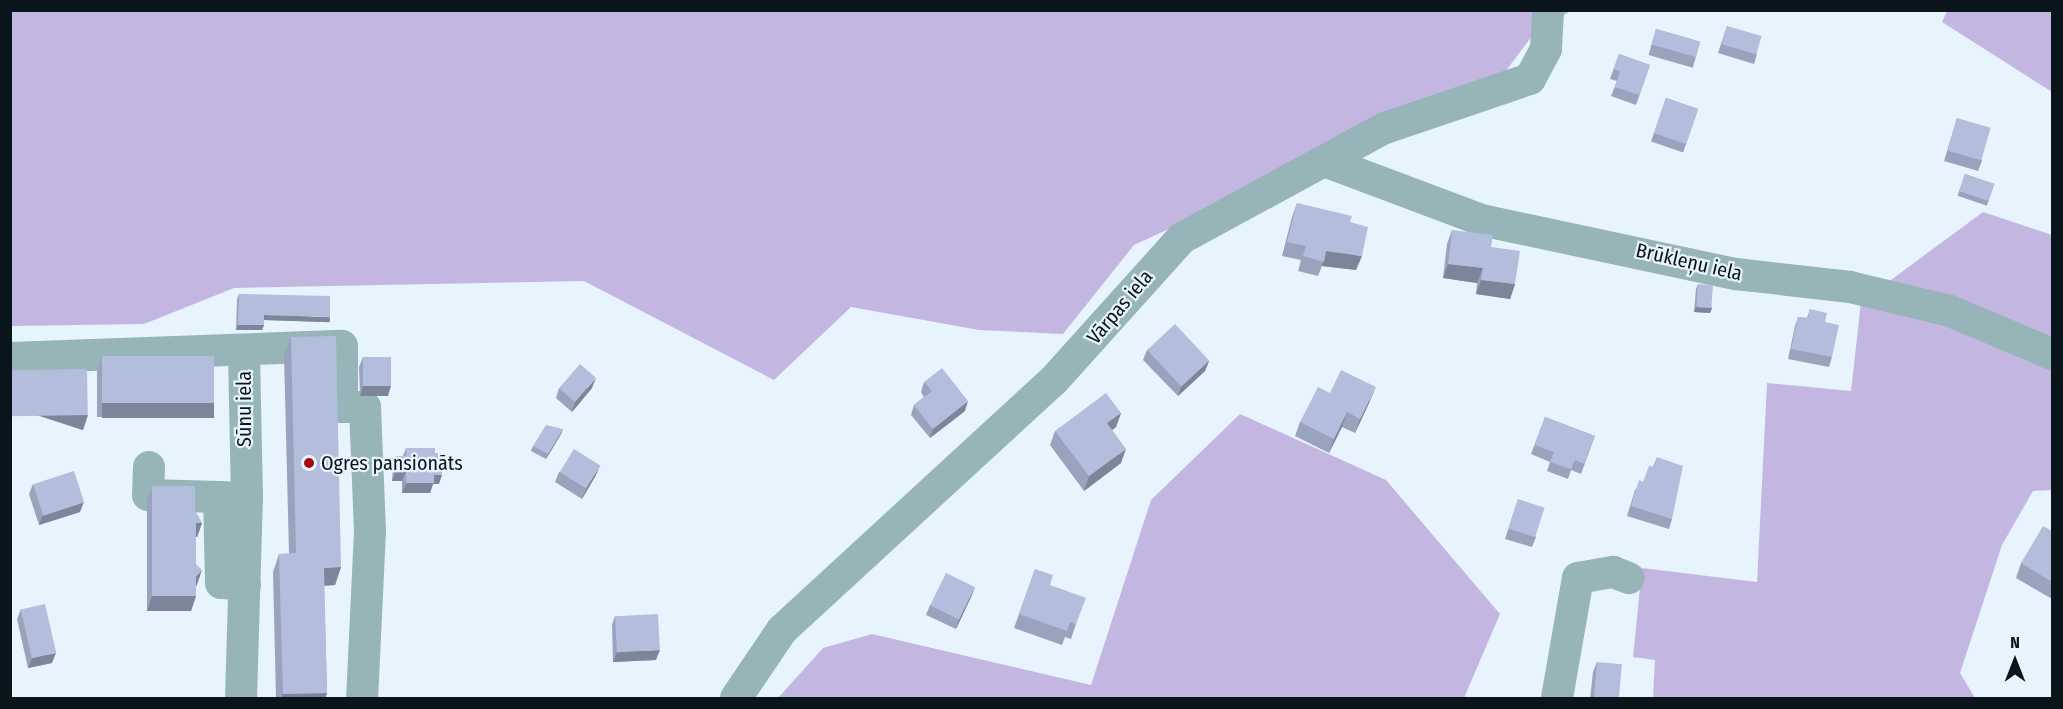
<!DOCTYPE html>
<meta charset="utf-8">
<style>
body{margin:0}
#map{position:relative;width:2063px;height:709px;overflow:hidden;background:#e8f4fd;font-family:"Fira Sans Condensed",sans-serif}
div>[style]{position:absolute}
.green>*{inset:0;background:#c3b7e2}
.minor>*{height:32px;margin:-16px;padding:0 16px;transform-origin:16px;border-radius:16px;background:#97b4b9}
.wall>*{inset:0;background:#9aa3bd;transform-origin:0 0}
.shaded-wall>*{inset:0;background:#7d859a;transform-origin:0 0}
.building>*{inset:0;background:#b3bedc;transform-origin:0 0}
.dots>*{width:16px;height:16px;translate:-50% -50%;box-sizing:border-box;border:3px solid #e8f4fd;border-radius:50%}
span{translate:-50% -50%;white-space:nowrap;text-align:center;line-height:1.15;-webkit-text-stroke:4.5px #e8f4fd;paint-order:stroke}
.street-label{font-size:20px;color:#09141b}
.poi-label{font-size:20px;color:#09141b}
.left{translate:0 -50%;text-align:left}
.frame{position:absolute;inset:0;border:12px solid #09141b;pointer-events:none}
.north{position:absolute;left:1985px;top:631px;width:60px;height:60px;-webkit-text-stroke:4px #e8f4fd;paint-order:stroke;rotate:0deg;font-size:16px;font-weight:700;line-height:24px;text-align:center;color:#09141b}
.north::after{content:'';display:block;margin:auto;width:21px;height:27px;background:#09141b;clip-path:polygon(50% 0,100% 100%,50% 72%,0 100%)}
</style>
<div id="map">
<div class="green">
<div style="clip-path:polygon(10px 11px,1571px 11px,1535px 32px,1502px 76px,1134px 245px,1063px 334px,979px 330px,851px 307px,774px 380px,584px 281px,234px 288px,144px 324px,11px 326px)"></div>
<div style="clip-path:polygon(1947px 11px,2052px 11px,2052px 92px,1942px 22px)"></div>
<div style="clip-path:polygon(1983px 212px,2052px 235px,2052px 490px,2033px 491px,2002px 545px,1960px 673px,1975px 698px,1653px 698px,1655px 660px,1633px 657px,1642px 568px,1757px 582px,1767px 383px,1851px 391px,1861px 302px)"></div>
<div style="clip-path:polygon(1240px 414px,1386px 480px,1500px 614px,1464px 698px,778px 698px,823px 648px,872px 634px,1091px 685px,1151px 500px)"></div>
</div>
<div class="minor">
<div style="left:1327px;top:162px;width:165px;rotate:20.6deg"></div>
<div style="left:1481px;top:220px;width:261px;rotate:12deg"></div>
<div style="left:1736px;top:274px;width:115px;rotate:6.5deg"></div>
<div style="left:1850px;top:287px;width:103px;rotate:13.5deg"></div>
<div style="left:1950px;top:311px;width:111px;rotate:22.9deg"></div>
<div style="left:10px;top:358px;width:332px;rotate:-2.1deg"></div>
<div style="left:342px;top:346px;width:61px;rotate:90deg"></div>
<div style="left:342px;top:407px;width:23px"></div>
<div style="left:365px;top:407px;width:124px;rotate:87.7deg"></div>
<div style="left:370px;top:531px;width:167px;rotate:92.7deg"></div>
<div style="left:149px;top:467px;width:28px;rotate:92deg"></div>
<div style="left:148px;top:495px;width:71px;rotate:1.6deg"></div>
<div style="left:245px;top:585px;width:24px;rotate:-175deg"></div>
<div style="left:221px;top:583px;width:86px;rotate:-91.3deg"></div>
<div style="left:219px;top:497px;width:28px;rotate:2deg"></div>
<div style="left:241px;top:698px;width:200px;rotate:-88.3deg"></div>
<div style="left:247px;top:498px;width:145px;rotate:-91.2deg"></div>
<div style="left:736px;top:698px;width:82px;rotate:-55.9deg"></div>
<div style="left:782px;top:630px;width:369px;rotate:-42.6deg"></div>
<div style="left:1054px;top:380px;width:191px;rotate:-48deg"></div>
<div style="left:1182px;top:238px;width:231px;rotate:-28.5deg"></div>
<div style="left:1385px;top:128px;width:153px;rotate:-18.7deg"></div>
<div style="left:1530px;top:79px;width:34px;rotate:-62deg"></div>
<div style="left:1546px;top:49px;width:39px;rotate:-87deg"></div>
<div style="left:1557px;top:698px;width:122px;rotate:-80.1deg"></div>
<div style="left:1578px;top:578px;width:36px;rotate:-10deg"></div>
<div style="left:1613px;top:572px;width:17px;rotate:21deg"></div>
</div>
<div class="wall">
<div style="clip-path:polygon(1727px 26px,1757px 54px,1754px 64px,1718px 53px)"></div>
<div style="left:1656px;top:29px;width:46px;height:27px;rotate:16deg"></div>
<div style="clip-path:polygon(1619px 54px,1650px 65px,1636px 105px,1611px 96px,1617px 81px,1610px 79px)"></div>
<div style="left:1666px;top:98px;width:34px;height:46px;rotate:19deg"></div>
<div style="clip-path:polygon(1957px 118px,1982px 161px,1978px 171px,1944px 161px)"></div>
<div style="left:1965px;top:174px;width:31px;height:23px;rotate:19deg"></div>
<div style="clip-path:polygon(1297px 203px,1350px 222px,1356px 270px,1322px 266px,1318px 276px,1298px 271px,1301px 260px,1282px 256px,1292px 217px)"></div>
<div style="clip-path:polygon(1452px 230px,1491px 247px,1515px 284px,1510px 299px,1476px 294px,1477px 283px,1443px 278px,1447px 244px)"></div>
<div style="clip-path:polygon(1698px 284px,1712px 308px,1710px 313px,1694px 312px,1696px 289px)"></div>
<div style="clip-path:polygon(239px 294px,328px 322px,264px 320px,264px 325px,262px 330px,236px 330px,237px 299px)"></div>
<div style="clip-path:polygon(1810px 309px,1825px 322px,1832px 357px,1829px 367px,1788px 359px,1795px 326px,1798px 317px,1807px 318px)"></div>
<div style="clip-path:polygon(291px 337px,341px 567px,335px 585px,324px 586px,327px 693px,325px 699px,276px 699px,273px 572px,279px 554px,289px 554px,284px 355px)"></div>
<div style="clip-path:polygon(1147px 350px,1209px 361px,1205px 371px,1178px 396px,1143px 360px)"></div>
<div style="clip-path:polygon(102px 356px,214px 403px,209px 417px,97px 417px,97px 370px)"></div>
<div style="clip-path:polygon(363px 357px,388px 396px,360px 396px,359px 367px)"></div>
<div style="clip-path:polygon(924px 382px,965px 411px,930px 438px,911px 415px,914px 405px,924px 397px,921px 392px)"></div>
<div style="clip-path:polygon(559px 388px,592px 388px,572px 412px,556px 398px)"></div>
<div style="clip-path:polygon(1330px 393px,1370px 401px,1355px 433px,1342px 427px,1329px 453px,1295px 436px,1300px 422px)"></div>
<div style="clip-path:polygon(1121px 413px,1116px 427px,1112px 430px,1121px 463px,1084px 491px,1050px 445px,1055px 431px)"></div>
<div style="clip-path:polygon(1545px 417px,1595px 436px,1581px 474px,1571px 470px,1568px 479px,1547px 471px,1550px 462px,1531px 454px)"></div>
<div style="clip-path:polygon(563px 429px,561px 434px,546px 459px,531px 451px,533px 446px)"></div>
<div style="clip-path:polygon(406px 448px,435px 453px,439px 484px,433px 484px,430px 493px,402px 493px,402px 481px,392px 481px,393px 466px,396px 456px,403px 456px)"></div>
<div style="clip-path:polygon(1657px 457px,1672px 519px,1669px 529px,1627px 516px,1635px 490px,1643px 482px,1653px 467px)"></div>
<div style="clip-path:polygon(559px 472px,596px 475px,582px 499px,555px 482px)"></div>
<div style="clip-path:polygon(33px 484px,80px 512px,39px 525px,29px 494px)"></div>
<div style="clip-path:polygon(152px 486px,195px 511px,202px 523px,197px 537px,196px 537px,196px 596px,191px 611px,147px 611px,147px 501px)"></div>
<div style="clip-path:polygon(1518px 499px,1536px 537px,1532px 547px,1505px 539px)"></div>
<div style="clip-path:polygon(2052px 531px,2052px 599px,2016px 578px,2021px 563px)"></div>
<div style="clip-path:polygon(1035px 569px,1050px 585px,1076px 624px,1071px 639px,1065px 637px,1062px 645px,1014px 628px)"></div>
<div style="clip-path:polygon(975px 587px,971px 597px,956px 629px,926px 615px,930px 605px)"></div>
<div style="clip-path:polygon(21px 609px,52px 663px,28px 668px,17px 619px)"></div>
<div style="clip-path:polygon(615px 616px,656px 660px,613px 662px,612px 625px)"></div>
<div style="clip-path:polygon(1597px 662px,1618px 699px,1590px 699px,1593px 672px)"></div>
</div>
<div class="shaded-wall">
<div style="clip-path:polygon(1326px 251px,1362px 256px,1356px 270px,1322px 266px)"></div>
<div style="clip-path:polygon(1448px 264px,1483px 268px,1477px 283px,1443px 278px)"></div>
<div style="clip-path:polygon(1481px 280px,1515px 284px,1510px 299px,1476px 294px)"></div>
<div style="clip-path:polygon(1696px 307px,1712px 308px,1710px 313px,1694px 312px)"></div>
<div style="left:264px;top:315px;width:66px;height:5px;rotate:2deg"></div>
<div style="clip-path:polygon(238px 325px,264px 325px,262px 330px,236px 330px)"></div>
<div style="clip-path:polygon(1209px 361px,1205px 371px,1178px 396px,1181px 387px)"></div>
<div style="clip-path:polygon(596px 378px,592px 388px,572px 412px,575px 402px)"></div>
<div style="clip-path:polygon(363px 386px,391px 386px,388px 396px,360px 396px)"></div>
<div style="clip-path:polygon(1376px 387px,1370px 401px,1355px 433px,1360px 419px)"></div>
<div style="clip-path:polygon(968px 401px,965px 411px,930px 438px,933px 429px)"></div>
<div style="left:102px;top:403px;width:112px;height:15px"></div>
<div style="clip-path:polygon(1347px 412px,1342px 427px,1329px 453px,1334px 439px)"></div>
<div style="clip-path:polygon(1121px 413px,1116px 427px,1102px 438px,1107px 423px)"></div>
<div style="left:88px;top:415px;width:16px;height:78px;rotate:108deg"></div>
<div style="clip-path:polygon(563px 429px,561px 434px,546px 459px,548px 454px)"></div>
<div style="clip-path:polygon(1126px 449px,1121px 463px,1084px 491px,1089px 476px)"></div>
<div style="clip-path:polygon(600px 465px,596px 475px,582px 499px,586px 489px)"></div>
<div style="clip-path:polygon(396px 471px,406px 471px,402px 481px,392px 481px)"></div>
<div style="clip-path:polygon(434px 475px,442px 475px,439px 484px,433px 484px,430px 493px,402px 493px,406px 483px)"></div>
<div style="clip-path:polygon(84px 502px,80px 512px,39px 525px,43px 515px)"></div>
<div style="clip-path:polygon(196px 523px,202px 523px,197px 537px,191px 537px)"></div>
<div style="clip-path:polygon(341px 567px,335px 585px,317px 586px,324px 568px)"></div>
<div style="clip-path:polygon(202px 570px,197px 585px,191px 591px,196px 576px)"></div>
<div style="clip-path:polygon(975px 587px,971px 597px,956px 629px,959px 619px)"></div>
<div style="clip-path:polygon(152px 596px,196px 596px,191px 611px,147px 611px)"></div>
<div style="clip-path:polygon(660px 650px,656px 660px,613px 662px,617px 652px)"></div>
<div style="clip-path:polygon(56px 653px,52px 663px,28px 668px,32px 658px)"></div>
<div style="clip-path:polygon(327px 693px,325px 699px,281px 699px,283px 694px)"></div>
</div>
<div class="building">
<div style="left:1727px;top:26px;width:36px;height:19px;rotate:16deg"></div>
<div style="left:1656px;top:29px;width:46px;height:16px;rotate:16deg"></div>
<div style="clip-path:polygon(1619px 54px,1650px 65px,1639px 95px,1615px 87px,1620px 71px,1614px 69px)"></div>
<div style="left:1666px;top:98px;width:34px;height:37px;rotate:19deg"></div>
<div style="left:1957px;top:118px;width:35px;height:34px;rotate:16deg"></div>
<div style="left:1965px;top:174px;width:31px;height:18px;rotate:19deg"></div>
<div style="clip-path:polygon(1297px 203px,1352px 216px,1350px 222px,1368px 227px,1362px 256px,1326px 251px,1324px 262px,1303px 256px,1306px 246px,1287px 242px)"></div>
<div style="clip-path:polygon(1452px 230px,1493px 235px,1491px 247px,1520px 251px,1515px 284px,1481px 280px,1483px 268px,1448px 264px)"></div>
<div style="left:1698px;top:284px;width:15px;height:23px;rotate:4deg"></div>
<div style="clip-path:polygon(239px 294px,330px 296px,330px 317px,264px 315px,264px 325px,238px 325px)"></div>
<div style="clip-path:polygon(1810px 309px,1827px 313px,1825px 322px,1839px 325px,1832px 357px,1791px 349px,1798px 317px,1808px 318px)"></div>
<div style="left:1175px;top:324px;width:50px;height:38px;rotate:47deg"></div>
<div style="clip-path:polygon(336px 336px,341px 567px,324px 568px,327px 693px,283px 694px,279px 554px,296px 553px,291px 337px)"></div>
<div style="left:102px;top:356px;width:112px;height:47px"></div>
<div style="left:363px;top:357px;width:28px;height:29px"></div>
<div style="left:580px;top:364px;width:21px;height:32px;rotate:41deg"></div>
<div style="clip-path:polygon(942px 368px,968px 401px,933px 429px,914px 405px,932px 391px,924px 382px)"></div>
<div style="left:87px;top:369px;width:46px;height:77px;rotate:89deg"></div>
<div style="clip-path:polygon(1341px 370px,1376px 387px,1360px 419px,1347px 412px,1334px 439px,1300px 422px,1318px 387px,1330px 393px)"></div>
<div style="clip-path:polygon(1106px 393px,1121px 413px,1107px 423px,1126px 449px,1089px 476px,1055px 431px)"></div>
<div style="clip-path:polygon(1545px 417px,1595px 436px,1584px 464px,1575px 460px,1571px 469px,1550px 462px,1554px 452px,1535px 445px)"></div>
<div style="clip-path:polygon(546px 425px,563px 429px,548px 454px,533px 446px)"></div>
<div style="clip-path:polygon(406px 448px,435px 448px,435px 453px,442px 453px,442px 475px,434px 475px,434px 483px,406px 483px,406px 471px,396px 471px,396px 456px,406px 456px)"></div>
<div style="left:574px;top:449px;width:31px;height:27px;rotate:32deg"></div>
<div style="clip-path:polygon(1657px 457px,1683px 466px,1672px 519px,1631px 506px,1639px 480px,1643px 482px,1649px 466px,1654px 467px)"></div>
<div style="left:74px;top:471px;width:33px;height:43px;rotate:72deg"></div>
<div style="clip-path:polygon(152px 486px,195px 486px,195px 511px,202px 523px,196px 523px,196px 564px,202px 570px,196px 576px,196px 596px,152px 596px)"></div>
<div style="left:1518px;top:499px;width:28px;height:31px;rotate:18deg"></div>
<div style="clip-path:polygon(2043px 526px,2052px 531px,2052px 582px,2021px 563px)"></div>
<div style="clip-path:polygon(1035px 569px,1053px 575px,1050px 585px,1086px 598px,1076px 624px,1070px 622px,1067px 631px,1019px 614px)"></div>
<div style="left:946px;top:573px;width:32px;height:36px;rotate:26deg"></div>
<div style="left:45px;top:604px;width:50px;height:25px;rotate:77deg"></div>
<div style="left:658px;top:614px;width:36px;height:43px;rotate:87deg"></div>
<div style="left:1597px;top:662px;width:25px;height:37px;rotate:5deg"></div>
</div>
<div class="dots">
<div style="left:309px;top:463px;background:#a40b11"></div>
</div>
<div class="street-label">
<span style="left:1689px;top:262px;rotate:13deg">Brūkleņu iela</span>
<span style="left:1120px;top:307px;rotate:-50deg">Vārpas iela</span>
<span style="left:244px;top:409px;rotate:-90deg">Sūnu iela</span>
</div>
<div class="poi-label">
<span class="left" style="left:321px;top:463px">Ogres pansionāts</span>
</div>
<div class="frame"></div>
<div class="north">N</div>
</div>
